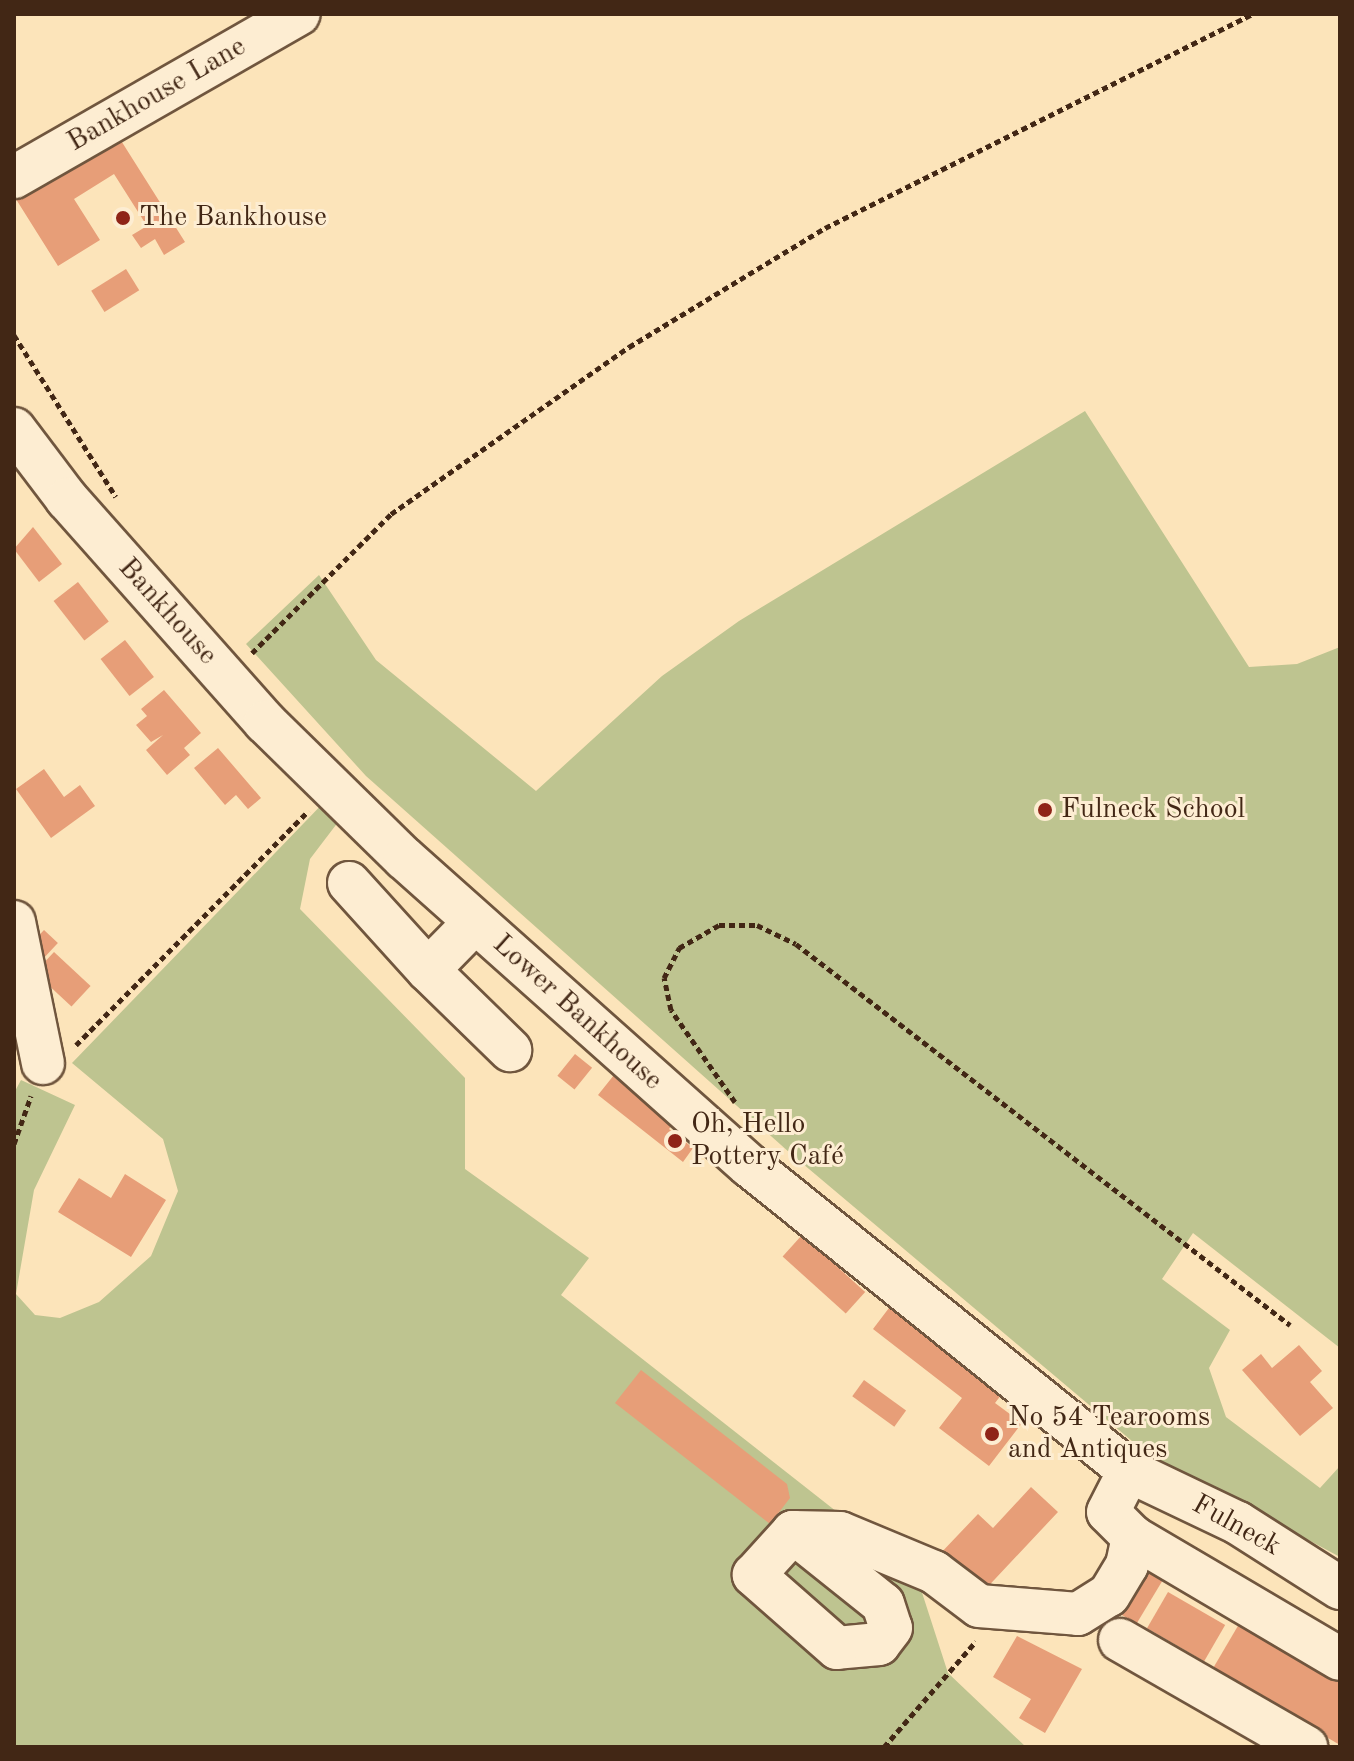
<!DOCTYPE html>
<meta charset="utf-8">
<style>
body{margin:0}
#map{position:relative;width:1354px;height:1761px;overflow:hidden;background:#fce4ba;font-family:"Old Standard TT",serif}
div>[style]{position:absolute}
.green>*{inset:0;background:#bec490}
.building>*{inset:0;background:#e79e78;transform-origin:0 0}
.path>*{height:5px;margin-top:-2.5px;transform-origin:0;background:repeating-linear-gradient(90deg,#422715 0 6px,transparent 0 10px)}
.roads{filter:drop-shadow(2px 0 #70563e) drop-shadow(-2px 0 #70563e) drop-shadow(0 2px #70563e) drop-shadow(0 -2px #70563e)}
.minor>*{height:42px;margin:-21px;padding:0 21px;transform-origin:21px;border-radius:21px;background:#fdedd2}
.dots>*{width:22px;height:22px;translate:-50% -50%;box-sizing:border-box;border:4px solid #fdedd2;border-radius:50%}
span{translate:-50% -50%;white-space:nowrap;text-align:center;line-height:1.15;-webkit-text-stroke:6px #fdedd2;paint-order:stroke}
.street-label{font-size:28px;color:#422715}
.poi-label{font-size:28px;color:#422715}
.left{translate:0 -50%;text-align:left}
.frame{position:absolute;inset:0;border:16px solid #422715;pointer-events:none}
</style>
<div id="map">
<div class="green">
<div style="clip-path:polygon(1085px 411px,1249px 667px,1297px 664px,1340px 647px,1340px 1348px,1193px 1233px,1162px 1279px,1230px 1330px,1209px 1368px,1226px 1417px,1320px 1488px,1340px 1466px,1340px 1557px,1145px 1452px,790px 1153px,366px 776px,246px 644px,319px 575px,376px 660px,536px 791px,662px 676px,739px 621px)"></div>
<div style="clip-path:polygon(330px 796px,345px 813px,310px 859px,300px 909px,465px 1078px,465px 1169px,589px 1258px,561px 1295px,916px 1574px,948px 1673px,1026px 1747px,14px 1747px,14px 1093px,21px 1080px,75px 1105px,34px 1190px,16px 1294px,35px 1315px,60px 1318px,99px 1302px,151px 1256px,178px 1191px,163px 1139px,72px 1063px)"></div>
</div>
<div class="building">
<div style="clip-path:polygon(120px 139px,185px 242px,164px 255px,155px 239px,141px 248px,132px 235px,147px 226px,114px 174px,74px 199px,100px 240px,58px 266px,14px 196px)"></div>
<div style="left:126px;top:269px;width:25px;height:41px;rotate:58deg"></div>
<div style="clip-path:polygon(33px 527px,62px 564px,39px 582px,14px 549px)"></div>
<div style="left:78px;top:582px;width:50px;height:31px;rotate:52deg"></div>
<div style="left:125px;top:640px;width:47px;height:31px;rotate:52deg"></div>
<div style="clip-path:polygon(164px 690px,201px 733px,184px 748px,190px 755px,167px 775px,146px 750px,163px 735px,151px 742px,136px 725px,147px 716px,141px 709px)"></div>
<div style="clip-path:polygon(218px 748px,261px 798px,248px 809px,236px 795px,225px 805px,194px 768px)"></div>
<div style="clip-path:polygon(44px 769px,64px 797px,80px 785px,95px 806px,51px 838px,16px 789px)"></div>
<div style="left:44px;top:930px;width:19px;height:33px;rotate:43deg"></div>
<div style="left:54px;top:952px;width:50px;height:28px;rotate:43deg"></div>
<div style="left:575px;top:1054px;width:22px;height:28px;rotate:39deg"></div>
<div style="clip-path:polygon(614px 1075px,674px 1123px,669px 1129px,693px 1148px,683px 1162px,598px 1095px)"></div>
<div style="clip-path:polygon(125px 1174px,166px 1200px,131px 1257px,58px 1212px,79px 1178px,111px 1198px)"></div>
<div style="left:802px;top:1235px;width:85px;height:29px;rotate:42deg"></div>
<div style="clip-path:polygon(892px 1304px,1005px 1390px,995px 1403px,1022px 1423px,989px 1466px,939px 1428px,962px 1398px,873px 1329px)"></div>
<div style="clip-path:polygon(1299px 1345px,1322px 1371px,1310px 1382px,1333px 1408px,1300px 1436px,1242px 1370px,1261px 1354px,1272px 1368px)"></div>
<div style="clip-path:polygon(641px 1370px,787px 1484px,790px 1498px,770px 1524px,615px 1403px)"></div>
<div style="left:864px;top:1380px;width:52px;height:20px;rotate:36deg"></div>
<div style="clip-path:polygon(1031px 1487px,1058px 1512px,980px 1595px,938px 1556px,978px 1514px,993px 1528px)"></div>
<div style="left:1141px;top:1560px;width:29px;height:57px;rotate:31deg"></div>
<div style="left:1168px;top:1592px;width:66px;height:42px;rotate:30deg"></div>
<div style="clip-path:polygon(1242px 1619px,1340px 1676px,1340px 1745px,1212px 1670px)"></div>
<div style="clip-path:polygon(1017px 1636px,1082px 1669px,1045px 1733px,1019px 1718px,1031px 1699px,993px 1677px)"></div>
</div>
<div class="path">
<div style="left:14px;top:335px;width:191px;rotate:57.8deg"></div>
<div style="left:252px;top:653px;width:197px;rotate:-45deg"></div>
<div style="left:391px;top:514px;width:291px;rotate:-35.1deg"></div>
<div style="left:629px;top:347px;width:229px;rotate:-31.3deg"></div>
<div style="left:825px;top:228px;width:478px;rotate:-26.6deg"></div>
<div style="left:76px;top:1045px;width:330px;rotate:-45.2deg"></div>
<div style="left:735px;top:1102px;width:112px;rotate:-124.8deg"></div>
<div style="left:671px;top:1010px;width:33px;rotate:-102deg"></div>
<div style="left:664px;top:978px;width:34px;rotate:-63deg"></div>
<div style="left:679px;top:948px;width:46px;rotate:-29.9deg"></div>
<div style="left:719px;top:925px;width:38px"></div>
<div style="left:757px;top:925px;width:43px;rotate:26deg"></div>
<div style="left:796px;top:944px;width:624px;rotate:37.64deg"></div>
<div style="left:14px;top:1144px;width:51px;rotate:-70.5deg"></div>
<div style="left:884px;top:1747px;width:140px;rotate:-49deg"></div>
</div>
<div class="roads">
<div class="minor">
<div style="left:14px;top:177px;width:328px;rotate:-29.8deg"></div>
<div style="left:14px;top:429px;width:88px;rotate:52.9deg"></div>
<div style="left:67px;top:499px;width:298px;rotate:48.4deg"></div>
<div style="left:265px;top:722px;width:194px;rotate:44.4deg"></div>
<div style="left:404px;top:858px;width:463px;rotate:41.7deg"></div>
<div style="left:750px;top:1166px;width:486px;rotate:38.8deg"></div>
<div style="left:1129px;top:1471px;width:121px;rotate:25.5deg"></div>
<div style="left:1238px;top:1523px;width:121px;rotate:32.5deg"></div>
<div style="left:349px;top:883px;width:118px;rotate:47.8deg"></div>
<div style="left:428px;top:970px;width:67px;rotate:-45.6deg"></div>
<div style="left:14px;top:922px;width:144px;rotate:78.4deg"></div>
<div style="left:428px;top:970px;width:115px;rotate:44.3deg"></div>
<div style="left:793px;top:1532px;width:115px;rotate:38.7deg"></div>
<div style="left:883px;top:1604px;width:25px;rotate:72deg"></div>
<div style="left:891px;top:1628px;width:20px;rotate:127deg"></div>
<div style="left:879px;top:1644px;width:42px;rotate:174.6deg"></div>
<div style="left:837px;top:1648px;width:111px;rotate:-138.7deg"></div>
<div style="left:754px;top:1575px;width:58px;rotate:-47.8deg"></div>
<div style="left:793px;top:1532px;width:47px;rotate:1.2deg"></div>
<div style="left:840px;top:1533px;width:102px;rotate:22.5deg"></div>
<div style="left:934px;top:1572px;width:56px;rotate:37.1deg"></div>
<div style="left:979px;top:1606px;width:99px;rotate:4.6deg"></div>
<div style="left:1078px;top:1614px;width:36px;rotate:-32deg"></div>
<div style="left:1109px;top:1595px;width:35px;rotate:-59deg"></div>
<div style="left:1127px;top:1565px;width:29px;rotate:-78deg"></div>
<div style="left:1133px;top:1537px;width:35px;rotate:-135deg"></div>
<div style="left:1108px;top:1512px;width:46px;rotate:-62.9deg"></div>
<div style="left:1133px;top:1537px;width:240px;rotate:30.5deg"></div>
<div style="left:1120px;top:1640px;width:215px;rotate:29.9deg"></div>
</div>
</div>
<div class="dots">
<div style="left:123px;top:218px;background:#8f2418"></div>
<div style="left:1045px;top:810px;background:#8f2418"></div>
<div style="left:675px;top:1141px;background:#8f2418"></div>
<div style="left:992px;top:1434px;background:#8f2418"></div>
</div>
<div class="street-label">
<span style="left:157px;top:95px;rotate:-30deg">Bankhouse Lane</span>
<span style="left:167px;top:612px;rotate:48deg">Bankhouse</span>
<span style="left:577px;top:1013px;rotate:42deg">Lower Bankhouse</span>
<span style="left:1236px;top:1526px;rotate:29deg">Fulneck</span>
</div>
<div class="poi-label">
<span class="left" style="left:139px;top:218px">The Bankhouse</span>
<span class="left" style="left:1061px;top:810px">Fulneck School</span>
<span class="left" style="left:691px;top:1141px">Oh, Hello<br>Pottery Café</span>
<span class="left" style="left:1008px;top:1434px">No 54 Tearooms<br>and Antiques</span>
</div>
<div class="frame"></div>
</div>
